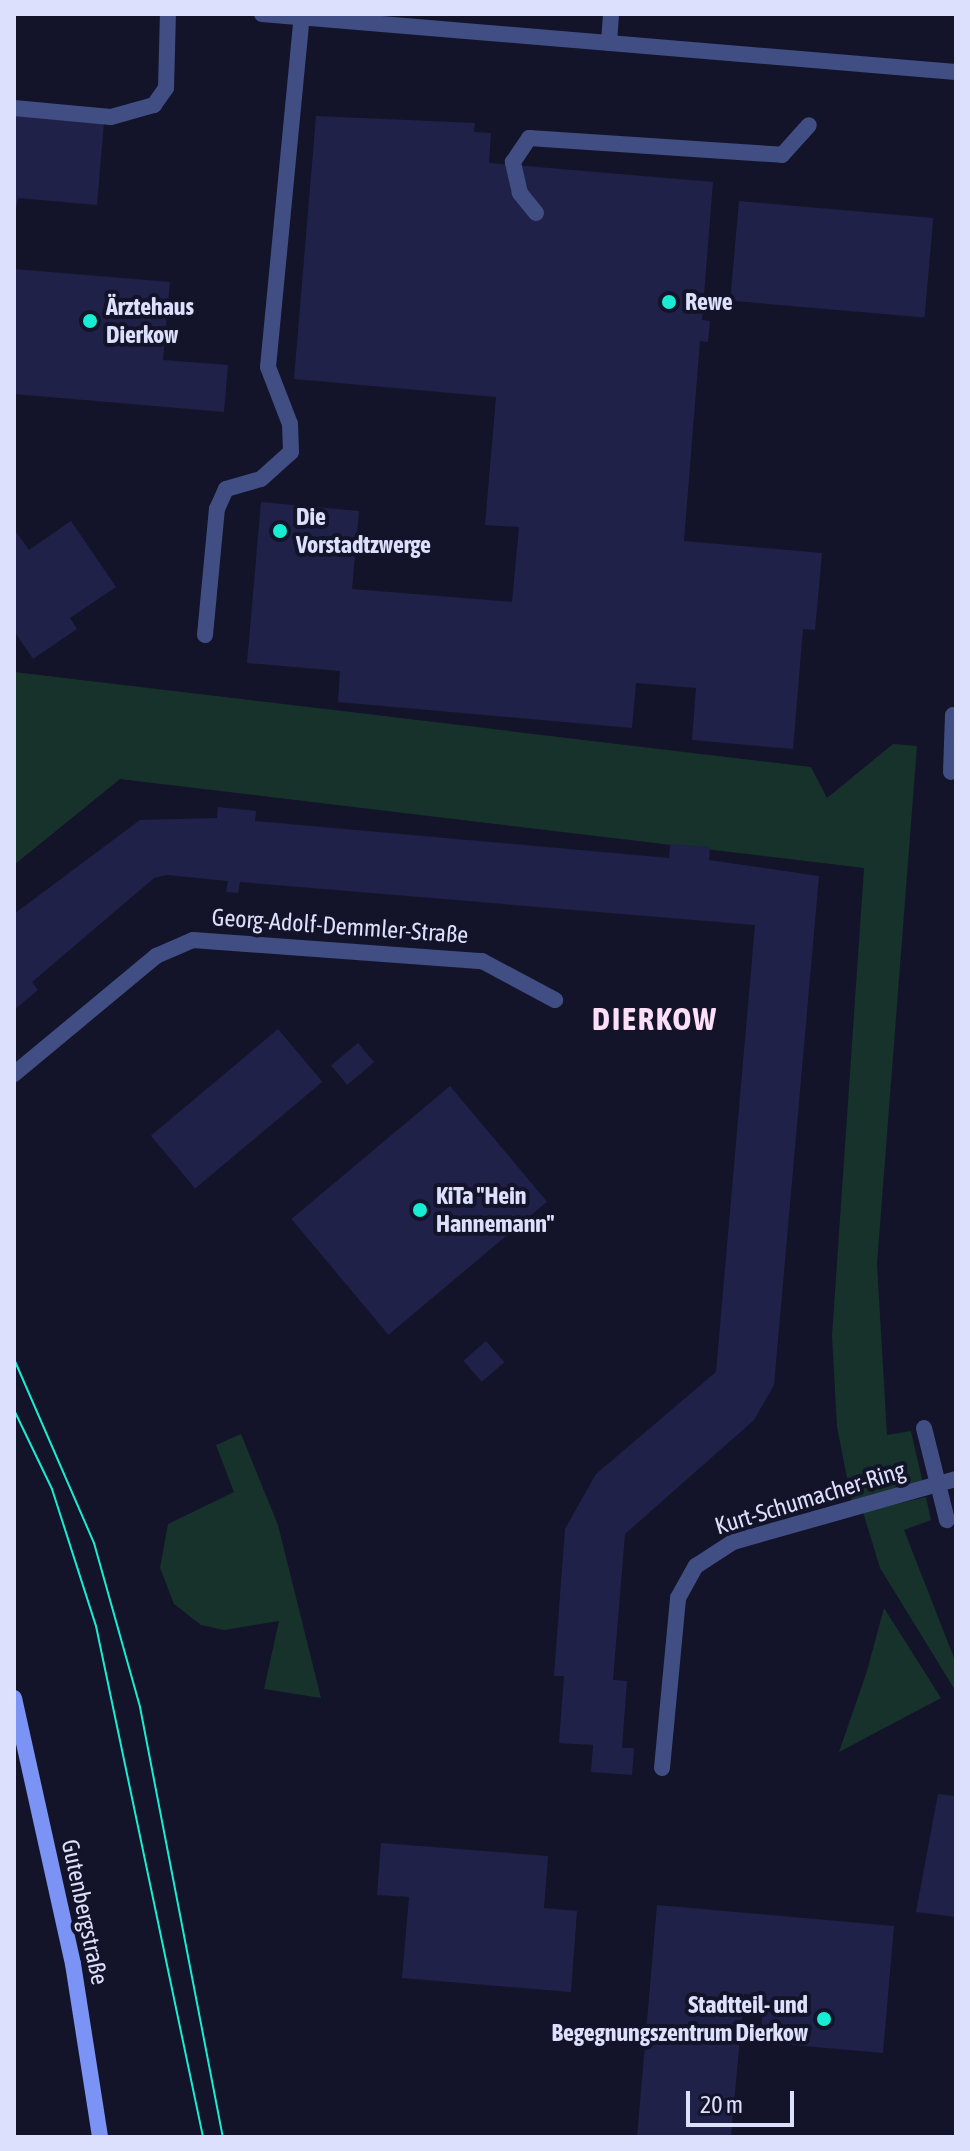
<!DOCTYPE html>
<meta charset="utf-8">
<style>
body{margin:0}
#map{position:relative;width:970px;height:2151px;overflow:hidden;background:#131429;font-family:"Asap Condensed",sans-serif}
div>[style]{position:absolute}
.green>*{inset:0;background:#16322b}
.building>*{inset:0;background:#202148;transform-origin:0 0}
.lane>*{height:16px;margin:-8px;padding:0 8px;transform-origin:8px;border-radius:8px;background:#414e84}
.street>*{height:16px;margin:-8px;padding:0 8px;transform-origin:8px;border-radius:8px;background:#414e84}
.secondary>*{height:16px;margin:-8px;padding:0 8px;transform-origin:8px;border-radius:8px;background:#7b93f5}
.tram>*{height:2px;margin:-1px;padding:0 1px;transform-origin:1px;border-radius:1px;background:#18edd3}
.dots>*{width:22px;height:22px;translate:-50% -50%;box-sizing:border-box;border:4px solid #131429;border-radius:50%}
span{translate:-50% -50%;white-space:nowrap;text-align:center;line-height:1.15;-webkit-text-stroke:8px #131429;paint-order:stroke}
.poi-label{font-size:24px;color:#dde0fc;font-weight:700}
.left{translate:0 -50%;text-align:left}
.right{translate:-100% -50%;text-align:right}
.street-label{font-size:24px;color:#dde0fc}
.district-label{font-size:32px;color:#fddff8;font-weight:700;letter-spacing:2px}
.frame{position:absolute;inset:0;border:16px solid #dde0fc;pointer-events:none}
.scale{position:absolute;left:686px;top:2091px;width:108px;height:36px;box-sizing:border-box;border:4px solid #dde0fc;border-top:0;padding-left:10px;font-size:24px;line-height:28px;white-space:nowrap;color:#dde0fc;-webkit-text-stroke:6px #131429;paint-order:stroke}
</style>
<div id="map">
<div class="green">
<div style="clip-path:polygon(14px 672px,811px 767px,827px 798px,893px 744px,917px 746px,877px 1264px,887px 1435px,911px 1431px,924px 1488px,853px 1508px,837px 1427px,832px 1336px,864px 868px,120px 779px,14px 865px)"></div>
<div style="clip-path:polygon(241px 1434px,278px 1525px,321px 1698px,264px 1689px,279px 1621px,224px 1630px,201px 1625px,174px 1604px,160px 1568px,168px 1524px,234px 1492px,216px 1445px)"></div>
<div style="clip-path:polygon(926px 1497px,931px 1520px,904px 1530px,956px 1663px,955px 1690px,880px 1568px,863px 1512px)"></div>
<div style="clip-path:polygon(884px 1608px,941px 1698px,839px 1752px,867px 1671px)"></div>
</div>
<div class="building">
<div style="clip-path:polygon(14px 114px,104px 122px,97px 205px,18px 198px,14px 220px)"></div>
<div style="clip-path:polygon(316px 116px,475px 123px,474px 132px,491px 133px,489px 163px,713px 182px,702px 320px,710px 321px,708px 342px,700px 341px,684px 541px,822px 553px,815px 630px,803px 629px,793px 749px,692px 740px,696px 688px,636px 683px,632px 728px,338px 702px,340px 671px,247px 663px,261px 502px,359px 511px,352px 589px,512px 602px,519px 527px,485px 525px,496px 397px,294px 379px)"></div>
<div style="left:739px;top:201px;width:195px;height:100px;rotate:5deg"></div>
<div style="clip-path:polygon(14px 269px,170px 282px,163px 360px,228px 365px,224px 412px,14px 394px)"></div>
<div style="clip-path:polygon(71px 521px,116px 587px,70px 618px,77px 629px,33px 659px,14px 631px,14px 529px,29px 550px)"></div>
<div style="clip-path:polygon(218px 807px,256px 811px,255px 821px,669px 858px,670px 844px,710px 847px,709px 860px,819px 876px,774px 1385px,754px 1420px,625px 1534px,613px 1680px,627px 1681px,622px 1748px,634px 1748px,632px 1775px,591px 1772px,593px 1745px,559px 1743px,564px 1676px,554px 1676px,565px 1529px,596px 1474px,716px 1372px,755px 925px,240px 882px,238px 893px,226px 892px,228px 881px,167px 875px,154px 878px,32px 982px,38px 990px,14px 1010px,14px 914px,140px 820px,217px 818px)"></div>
<div style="left:278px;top:1029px;width:69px;height:166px;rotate:50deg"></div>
<div style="left:358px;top:1043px;width:25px;height:35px;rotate:50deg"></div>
<div style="left:450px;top:1086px;width:151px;height:207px;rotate:50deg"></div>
<div style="left:486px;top:1341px;width:28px;height:30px;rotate:49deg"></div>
<div style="clip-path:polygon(938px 1794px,956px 1796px,956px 1917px,916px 1912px)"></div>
<div style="clip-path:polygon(381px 1843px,548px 1856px,544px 1908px,577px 1911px,571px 1992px,402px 1978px,409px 1897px,377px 1895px)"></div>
<div style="clip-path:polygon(657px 1905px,894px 1926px,883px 2053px,760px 2042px,764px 1996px,744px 1994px,731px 2137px,637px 2137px)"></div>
</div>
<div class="lane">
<div style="left:14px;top:108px;width:97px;rotate:5.3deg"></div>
<div style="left:111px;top:117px;width:45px;rotate:-15.6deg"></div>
<div style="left:154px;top:105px;width:21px;rotate:-55deg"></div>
<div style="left:166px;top:88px;width:74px;rotate:-88.5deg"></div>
<div style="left:536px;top:213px;width:26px;rotate:-129deg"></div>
<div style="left:520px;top:193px;width:32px;rotate:-103deg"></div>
<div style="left:513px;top:162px;width:29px;rotate:-56deg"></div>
<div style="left:529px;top:138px;width:254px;rotate:3.8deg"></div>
<div style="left:782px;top:155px;width:40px;rotate:-48deg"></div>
<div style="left:205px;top:635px;width:127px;rotate:-84.6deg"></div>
<div style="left:217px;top:509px;width:22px;rotate:-66deg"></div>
<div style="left:226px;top:489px;width:36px;rotate:-16deg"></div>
<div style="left:261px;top:479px;width:40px;rotate:-42deg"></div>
<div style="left:291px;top:452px;width:28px;rotate:-92deg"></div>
<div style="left:290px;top:424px;width:61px;rotate:-111.1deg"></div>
<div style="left:268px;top:367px;width:352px;rotate:-84.5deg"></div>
<div style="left:951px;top:772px;width:57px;rotate:-88deg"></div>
<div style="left:924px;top:1428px;width:95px;rotate:76deg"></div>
</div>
<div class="street">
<div style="left:262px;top:14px;width:696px;rotate:4.78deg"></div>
<div style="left:609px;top:43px;width:29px;rotate:-86deg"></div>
<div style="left:14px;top:1074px;width:185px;rotate:-39.7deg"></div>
<div style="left:156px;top:956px;width:40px;rotate:-23.4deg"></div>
<div style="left:193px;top:940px;width:290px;rotate:4.2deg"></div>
<div style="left:482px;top:961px;width:83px;rotate:28.1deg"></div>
<div style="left:662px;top:1768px;width:171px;rotate:-84.6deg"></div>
<div style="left:678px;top:1598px;width:37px;rotate:-61deg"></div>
<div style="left:696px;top:1566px;width:44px;rotate:-33deg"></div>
<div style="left:733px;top:1542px;width:232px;rotate:-15.8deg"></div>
</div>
<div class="secondary">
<div style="left:14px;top:1698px;width:272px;rotate:77.5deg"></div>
<div style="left:73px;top:1964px;width:175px;rotate:81.1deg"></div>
</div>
<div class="tram">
<div style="left:14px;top:1359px;width:201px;rotate:66.5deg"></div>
<div style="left:94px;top:1543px;width:170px;rotate:74.3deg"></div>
<div style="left:140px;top:1707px;width:438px;rotate:79.1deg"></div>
<div style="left:14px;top:1410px;width:88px;rotate:64.3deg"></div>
<div style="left:52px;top:1489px;width:144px;rotate:72.2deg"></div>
<div style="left:96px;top:1626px;width:522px;rotate:78.17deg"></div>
</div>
<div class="dots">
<div style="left:669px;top:302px;background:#18edd3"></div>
<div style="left:90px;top:321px;background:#18edd3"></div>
<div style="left:280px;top:531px;background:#18edd3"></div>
<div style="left:420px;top:1210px;background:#18edd3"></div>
<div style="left:824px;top:2019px;background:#18edd3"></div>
</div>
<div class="poi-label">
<span class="left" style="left:685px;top:302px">Rewe</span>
<span class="left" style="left:106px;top:321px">Ärztehaus<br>Dierkow</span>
<span class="left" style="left:296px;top:531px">Die<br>Vorstadtzwerge</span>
<span class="left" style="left:436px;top:1210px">KiTa "Hein<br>Hannemann"</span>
<span class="right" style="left:808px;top:2019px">Stadtteil- und<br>Begegnungszentrum Dierkow</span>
</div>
<div class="street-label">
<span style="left:340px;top:926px;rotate:4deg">Georg-Adolf-Demmler-Straße</span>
<span style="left:810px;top:1498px;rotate:-17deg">Kurt-Schumacher-Ring</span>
<span style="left:85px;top:1912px;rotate:78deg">Gutenbergstraße</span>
</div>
<div class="district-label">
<span style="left:655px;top:1019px">DIERKOW</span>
</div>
<div class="frame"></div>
<div class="scale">20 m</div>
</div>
